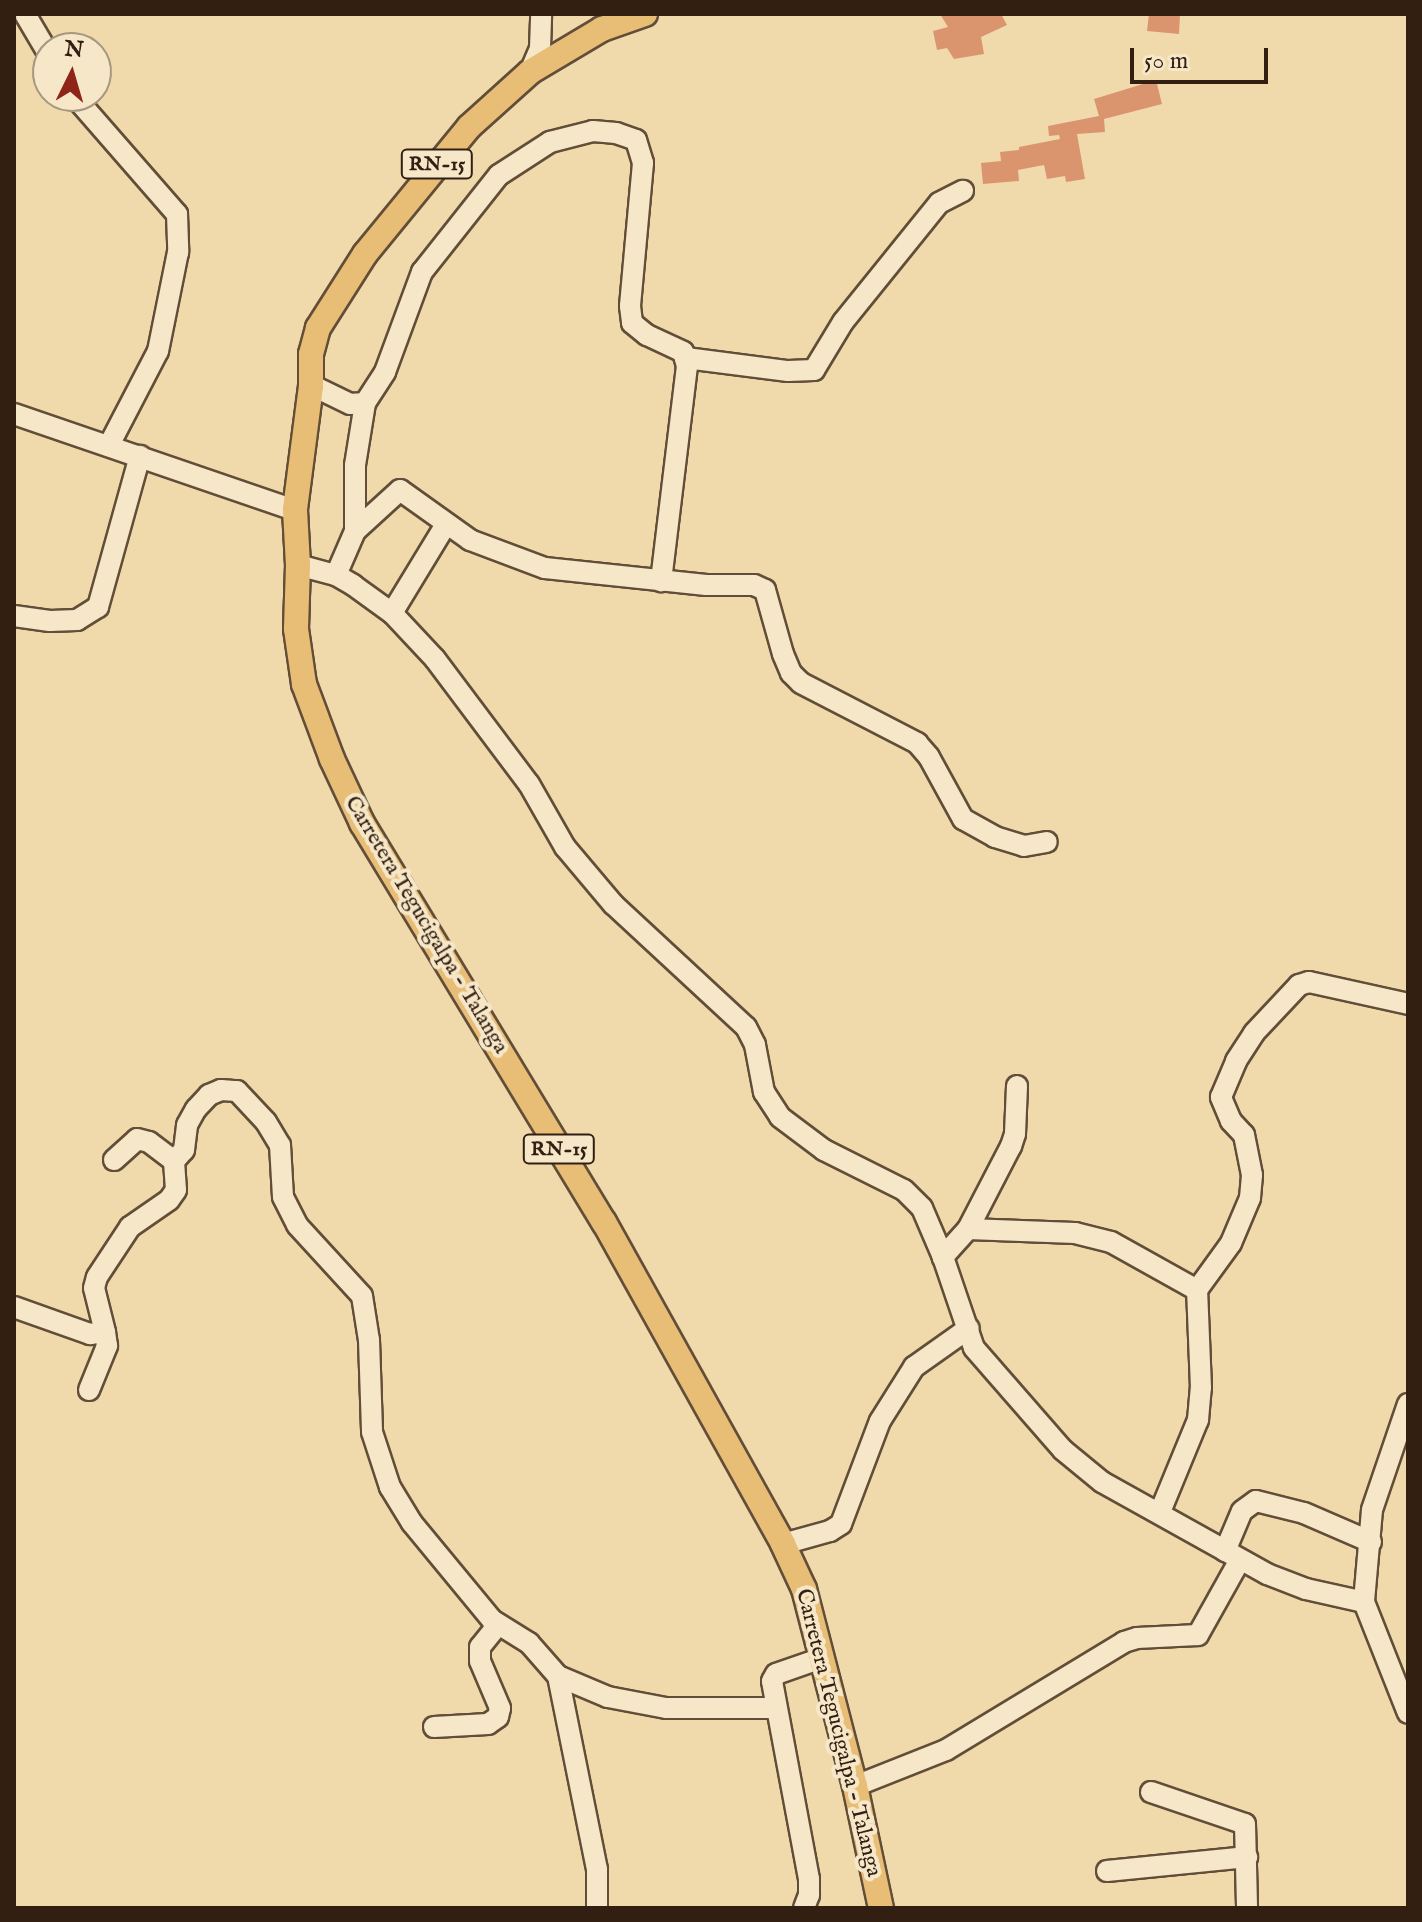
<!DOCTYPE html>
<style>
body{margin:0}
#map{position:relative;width:1422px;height:1922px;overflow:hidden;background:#f0daab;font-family:"IM FELL English",serif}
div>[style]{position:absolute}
.building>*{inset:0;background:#da956f}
.roads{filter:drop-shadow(2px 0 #624e38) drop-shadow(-2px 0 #624e38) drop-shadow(0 2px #624e38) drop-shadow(0 -2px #624e38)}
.minor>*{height:20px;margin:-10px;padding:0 10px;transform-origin:10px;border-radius:10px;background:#f5e7c8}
.major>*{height:24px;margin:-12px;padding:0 12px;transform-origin:12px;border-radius:12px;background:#e8bd76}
span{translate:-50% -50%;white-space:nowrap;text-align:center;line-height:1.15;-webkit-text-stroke:8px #f5e7c8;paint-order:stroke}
.shield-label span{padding:2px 6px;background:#f5e7c8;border:2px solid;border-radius:6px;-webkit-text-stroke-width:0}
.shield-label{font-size:20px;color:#321f12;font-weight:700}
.street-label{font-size:22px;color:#321f12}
.frame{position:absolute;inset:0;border:16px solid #321f12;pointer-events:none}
.north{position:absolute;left:32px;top:32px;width:80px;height:80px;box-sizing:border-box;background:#f5e7c8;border:2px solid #a7977f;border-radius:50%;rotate:5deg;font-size:22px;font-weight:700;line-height:32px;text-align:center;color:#321f12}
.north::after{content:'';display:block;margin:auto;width:28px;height:36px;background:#8f2418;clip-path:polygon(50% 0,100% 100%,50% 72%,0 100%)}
.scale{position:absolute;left:1130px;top:48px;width:138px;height:36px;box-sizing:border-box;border:4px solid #321f12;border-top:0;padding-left:10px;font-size:24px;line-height:28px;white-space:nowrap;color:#321f12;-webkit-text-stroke:6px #f5e7c8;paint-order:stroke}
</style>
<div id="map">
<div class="building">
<div style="clip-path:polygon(940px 14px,1001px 14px,1007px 25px,981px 37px,984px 54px,954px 59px,947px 48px,937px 50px,933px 31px,948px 27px)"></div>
<div style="clip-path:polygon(1149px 14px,1180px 14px,1179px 34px,1147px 31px)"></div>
<div style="clip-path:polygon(1156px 80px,1162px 104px,1104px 119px,1105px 132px,1077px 134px,1085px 179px,1066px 182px,1065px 176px,1047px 179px,1044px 165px,1018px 170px,1019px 181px,983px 184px,981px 163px,1001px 161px,1000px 152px,1019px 150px,1019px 147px,1060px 139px,1059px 135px,1049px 136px,1048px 126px,1099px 116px,1094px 99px)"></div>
</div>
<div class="roads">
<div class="minor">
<div style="left:25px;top:14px;width:45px;rotate:59.5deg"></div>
<div style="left:530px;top:72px;width:26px;rotate:-67deg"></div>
<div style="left:540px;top:48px;width:34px;rotate:-88deg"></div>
<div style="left:74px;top:96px;width:157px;rotate:48.9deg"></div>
<div style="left:177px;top:214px;width:38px;rotate:88deg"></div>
<div style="left:178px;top:252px;width:101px;rotate:101.4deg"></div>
<div style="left:158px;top:351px;width:106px;rotate:117.5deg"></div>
<div style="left:686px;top:358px;width:103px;rotate:7.3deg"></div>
<div style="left:788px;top:371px;width:26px;rotate:-2deg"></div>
<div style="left:814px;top:370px;width:56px;rotate:-58.9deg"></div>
<div style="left:843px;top:322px;width:153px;rotate:-51.1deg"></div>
<div style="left:939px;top:203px;width:27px;rotate:-27deg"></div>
<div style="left:311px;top:385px;width:43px;rotate:26deg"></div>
<div style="left:350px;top:404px;width:15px;rotate:-4deg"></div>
<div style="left:365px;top:403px;width:37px;rotate:-57deg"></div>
<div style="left:385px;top:372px;width:107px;rotate:-69.7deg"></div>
<div style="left:422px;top:272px;width:124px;rotate:-51.6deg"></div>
<div style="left:499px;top:175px;width:61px;rotate:-32.9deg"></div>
<div style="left:550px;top:142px;width:44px;rotate:-14.3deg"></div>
<div style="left:593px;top:131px;width:23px;rotate:5deg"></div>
<div style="left:616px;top:133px;width:21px;rotate:19deg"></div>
<div style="left:636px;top:140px;width:24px;rotate:73deg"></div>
<div style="left:643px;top:163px;width:144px;rotate:95.2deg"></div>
<div style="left:630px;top:306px;width:17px;rotate:83deg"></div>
<div style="left:632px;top:323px;width:19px;rotate:39deg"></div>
<div style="left:647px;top:335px;width:40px;rotate:25deg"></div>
<div style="left:683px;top:352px;width:15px;rotate:74deg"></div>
<div style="left:687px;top:366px;width:217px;rotate:96.9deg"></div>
<div style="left:14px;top:414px;width:297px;rotate:18.9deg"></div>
<div style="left:355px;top:531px;width:66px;rotate:-90deg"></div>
<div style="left:355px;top:465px;width:63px;rotate:-80.8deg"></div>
<div style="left:298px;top:565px;width:39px;rotate:15deg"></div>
<div style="left:336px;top:575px;width:20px;rotate:30deg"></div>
<div style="left:353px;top:585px;width:48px;rotate:35.7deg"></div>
<div style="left:392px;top:613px;width:63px;rotate:46.9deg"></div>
<div style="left:435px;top:659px;width:156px;rotate:53.1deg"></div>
<div style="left:529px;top:784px;width:73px;rotate:60.3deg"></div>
<div style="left:565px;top:847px;width:75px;rotate:49.9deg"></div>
<div style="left:613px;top:904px;width:181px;rotate:42.8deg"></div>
<div style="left:746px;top:1027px;width:20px;rotate:63deg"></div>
<div style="left:755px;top:1045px;width:48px;rotate:79.2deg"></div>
<div style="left:764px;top:1092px;width:30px;rotate:57deg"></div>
<div style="left:780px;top:1117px;width:55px;rotate:36.9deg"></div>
<div style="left:824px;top:1150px;width:89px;rotate:26.6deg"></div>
<div style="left:904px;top:1190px;width:25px;rotate:45deg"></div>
<div style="left:922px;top:1208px;width:53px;rotate:66.8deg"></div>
<div style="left:336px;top:575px;width:48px;rotate:-66.6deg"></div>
<div style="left:355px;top:531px;width:61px;rotate:-42.3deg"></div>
<div style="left:400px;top:490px;width:86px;rotate:35.5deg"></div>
<div style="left:470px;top:540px;width:80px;rotate:20.5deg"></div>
<div style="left:545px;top:568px;width:162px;rotate:6deg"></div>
<div style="left:706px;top:585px;width:48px"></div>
<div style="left:754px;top:585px;width:12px;rotate:24deg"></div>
<div style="left:765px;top:590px;width:66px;rotate:74.3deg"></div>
<div style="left:783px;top:654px;width:21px;rotate:67deg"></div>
<div style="left:791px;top:673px;width:14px;rotate:45deg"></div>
<div style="left:801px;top:683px;width:131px;rotate:27.3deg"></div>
<div style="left:917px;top:743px;width:18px;rotate:49deg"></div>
<div style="left:929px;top:757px;width:71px;rotate:61.3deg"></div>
<div style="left:963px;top:819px;width:37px;rotate:29deg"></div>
<div style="left:995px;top:837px;width:30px;rotate:17deg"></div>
<div style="left:1024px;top:846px;width:23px;rotate:-10deg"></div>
<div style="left:392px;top:613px;width:102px;rotate:-58.7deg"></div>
<div style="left:14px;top:616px;width:36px;rotate:8deg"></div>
<div style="left:50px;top:621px;width:27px;rotate:-2deg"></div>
<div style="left:77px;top:620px;width:25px;rotate:-32deg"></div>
<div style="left:98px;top:607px;width:157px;rotate:-74.5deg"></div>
<div style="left:1017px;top:1086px;width:48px;rotate:92.4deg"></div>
<div style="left:1015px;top:1134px;width:13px;rotate:108deg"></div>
<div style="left:1011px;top:1146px;width:93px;rotate:117.4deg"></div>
<div style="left:968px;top:1229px;width:38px;rotate:132deg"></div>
<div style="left:943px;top:1257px;width:96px;rotate:71.2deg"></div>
<div style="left:974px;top:1348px;width:135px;rotate:48.9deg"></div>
<div style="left:1063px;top:1450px;width:50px;rotate:39.4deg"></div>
<div style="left:1102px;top:1482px;width:189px;rotate:29.1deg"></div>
<div style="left:1267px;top:1574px;width:42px;rotate:21deg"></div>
<div style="left:1306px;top:1589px;width:59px;rotate:12.6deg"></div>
<div style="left:114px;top:1160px;width:31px;rotate:-42deg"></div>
<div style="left:137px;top:1139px;width:12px;rotate:14deg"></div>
<div style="left:149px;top:1142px;width:31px;rotate:37deg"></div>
<div style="left:174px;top:1161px;width:15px;rotate:-48deg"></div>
<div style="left:184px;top:1150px;width:25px;rotate:-83deg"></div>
<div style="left:187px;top:1125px;width:18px;rotate:-61deg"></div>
<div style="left:196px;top:1109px;width:19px;rotate:-47deg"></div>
<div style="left:209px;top:1095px;width:13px;rotate:-23deg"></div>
<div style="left:221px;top:1090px;width:16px;rotate:4deg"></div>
<div style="left:237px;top:1091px;width:42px;rotate:46.9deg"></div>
<div style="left:266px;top:1122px;width:27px;rotate:59deg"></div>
<div style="left:280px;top:1145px;width:52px;rotate:86.7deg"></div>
<div style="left:283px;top:1197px;width:31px;rotate:63deg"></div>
<div style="left:297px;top:1225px;width:96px;rotate:47.5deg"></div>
<div style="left:362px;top:1296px;width:45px;rotate:81deg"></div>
<div style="left:369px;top:1340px;width:92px;rotate:88.1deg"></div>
<div style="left:372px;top:1432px;width:58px;rotate:71.9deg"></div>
<div style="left:390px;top:1487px;width:42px;rotate:58.6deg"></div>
<div style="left:412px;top:1523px;width:126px;rotate:50.5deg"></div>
<div style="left:492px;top:1620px;width:44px;rotate:31.9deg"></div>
<div style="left:529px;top:1643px;width:44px;rotate:48.7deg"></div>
<div style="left:558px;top:1676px;width:54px;rotate:22.8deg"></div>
<div style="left:608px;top:1697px;width:59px;rotate:10.7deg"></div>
<div style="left:666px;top:1708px;width:110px"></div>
<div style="left:968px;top:1229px;width:107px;rotate:2.1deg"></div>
<div style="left:1075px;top:1233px;width:37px;rotate:14deg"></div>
<div style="left:1111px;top:1242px;width:98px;rotate:29.2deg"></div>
<div style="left:14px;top:1307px;width:81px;rotate:19.6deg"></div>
<div style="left:90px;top:1334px;width:15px;rotate:-8deg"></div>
<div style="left:105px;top:1332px;width:45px;rotate:-104deg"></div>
<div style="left:94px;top:1288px;width:11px;rotate:-75deg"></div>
<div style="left:97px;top:1277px;width:60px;rotate:-56.6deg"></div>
<div style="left:130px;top:1227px;width:47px;rotate:-34.7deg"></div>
<div style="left:169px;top:1200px;width:12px;rotate:-55deg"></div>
<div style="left:176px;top:1190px;width:29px;rotate:-94deg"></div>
<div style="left:89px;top:1390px;width:48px;rotate:-67.8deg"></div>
<div style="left:107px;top:1346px;width:14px;rotate:-98deg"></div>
<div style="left:1408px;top:1404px;width:112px;rotate:108.8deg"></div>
<div style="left:1372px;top:1510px;width:92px;rotate:95deg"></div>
<div style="left:1364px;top:1602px;width:119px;rotate:68.4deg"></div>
<div style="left:1160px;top:1512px;width:100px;rotate:-67.6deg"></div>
<div style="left:1198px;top:1420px;width:32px;rotate:-85deg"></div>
<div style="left:1201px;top:1388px;width:98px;rotate:-92.3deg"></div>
<div style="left:1197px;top:1290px;width:58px;rotate:-54.1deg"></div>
<div style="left:1231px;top:1243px;width:49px;rotate:-67.1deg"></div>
<div style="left:1250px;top:1198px;width:23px;rotate:-85deg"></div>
<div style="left:1252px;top:1175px;width:41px;rotate:-101.3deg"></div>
<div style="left:1244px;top:1135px;width:19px;rotate:-133deg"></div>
<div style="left:1231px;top:1121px;width:26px;rotate:-113deg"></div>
<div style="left:1221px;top:1097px;width:39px;rotate:-67deg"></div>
<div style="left:1236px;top:1061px;width:33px;rotate:-57deg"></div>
<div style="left:1254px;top:1033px;width:66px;rotate:-46.8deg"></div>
<div style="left:1299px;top:985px;width:10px;rotate:-17deg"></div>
<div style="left:1309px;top:982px;width:101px;rotate:12.5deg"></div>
<div style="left:783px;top:1544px;width:49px;rotate:-15.5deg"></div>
<div style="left:830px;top:1531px;width:13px;rotate:-32deg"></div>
<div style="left:841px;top:1524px;width:110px;rotate:-69.3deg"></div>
<div style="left:880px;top:1421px;width:64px;rotate:-57.8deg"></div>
<div style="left:914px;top:1367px;width:67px;rotate:-35.3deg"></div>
<div style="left:1225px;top:1551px;width:43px;rotate:-67deg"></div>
<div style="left:1242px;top:1511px;width:17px;rotate:-36deg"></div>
<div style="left:1256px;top:1501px;width:49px;rotate:14deg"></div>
<div style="left:1304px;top:1513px;width:73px;rotate:23.4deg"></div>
<div style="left:558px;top:1676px;width:197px;rotate:78.6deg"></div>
<div style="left:597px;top:1869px;width:39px;rotate:90deg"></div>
<div style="left:434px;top:1727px;width:54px;rotate:-3.2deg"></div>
<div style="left:488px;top:1724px;width:12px;rotate:-35deg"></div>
<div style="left:498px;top:1717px;width:9px;rotate:-77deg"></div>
<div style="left:500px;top:1708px;width:51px;rotate:-113.1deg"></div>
<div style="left:480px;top:1661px;width:14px;rotate:-90deg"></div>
<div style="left:480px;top:1647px;width:28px;rotate:-51deg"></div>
<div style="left:855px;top:1786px;width:98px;rotate:-21.6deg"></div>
<div style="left:946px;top:1750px;width:208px;rotate:-31.2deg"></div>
<div style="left:1124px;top:1642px;width:14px;rotate:-17deg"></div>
<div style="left:1137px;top:1638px;width:61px;rotate:-2.8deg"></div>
<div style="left:1198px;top:1635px;width:86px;rotate:-60.8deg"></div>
<div style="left:1151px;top:1792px;width:99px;rotate:18.8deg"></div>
<div style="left:1245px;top:1824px;width:84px;rotate:88.6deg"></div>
<div style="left:1107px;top:1871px;width:141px;rotate:-5.7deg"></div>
<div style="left:804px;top:1908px;width:14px;rotate:-69deg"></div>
<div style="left:809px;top:1895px;width:16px;rotate:-90deg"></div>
<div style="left:809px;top:1879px;width:201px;rotate:-100.6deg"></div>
<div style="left:772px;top:1681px;width:8px;rotate:-60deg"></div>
<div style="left:776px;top:1674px;width:49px;rotate:-19.2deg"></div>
</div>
<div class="major">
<div style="left:645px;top:14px;width:46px;rotate:160.8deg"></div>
<div style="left:602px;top:29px;width:84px;rotate:149.2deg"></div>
<div style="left:530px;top:72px;width:82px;rotate:138deg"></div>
<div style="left:469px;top:127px;width:164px;rotate:129.3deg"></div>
<div style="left:365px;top:254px;width:88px;rotate:122.4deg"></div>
<div style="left:318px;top:328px;width:27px;rotate:105deg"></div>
<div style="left:311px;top:354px;width:32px;rotate:90deg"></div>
<div style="left:311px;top:386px;width:125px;rotate:97.4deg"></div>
<div style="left:295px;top:510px;width:55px;rotate:86.9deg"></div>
<div style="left:298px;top:565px;width:64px;rotate:91.8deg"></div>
<div style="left:296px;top:629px;width:56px;rotate:81.7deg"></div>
<div style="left:304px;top:684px;width:80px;rotate:69.5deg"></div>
<div style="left:332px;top:759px;width:71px;rotate:64.9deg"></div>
<div style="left:362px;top:823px;width:467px;rotate:58.8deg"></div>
<div style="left:604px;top:1222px;width:368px;rotate:60.9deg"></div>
<div style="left:783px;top:1544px;width:50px;rotate:65deg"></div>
<div style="left:804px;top:1589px;width:203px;rotate:75.5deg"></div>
<div style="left:855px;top:1786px;width:125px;rotate:78deg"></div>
</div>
</div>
<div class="shield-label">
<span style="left:437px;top:164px">RN-15</span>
<span style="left:559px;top:1149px">RN-15</span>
</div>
<div class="street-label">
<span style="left:426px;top:925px;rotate:59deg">Carretera Tegucigalpa - Talanga</span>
<span style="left:838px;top:1733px;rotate:76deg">Carretera Tegucigalpa - Talanga</span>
</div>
<div class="frame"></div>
<div class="north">N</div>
<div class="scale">50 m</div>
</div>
